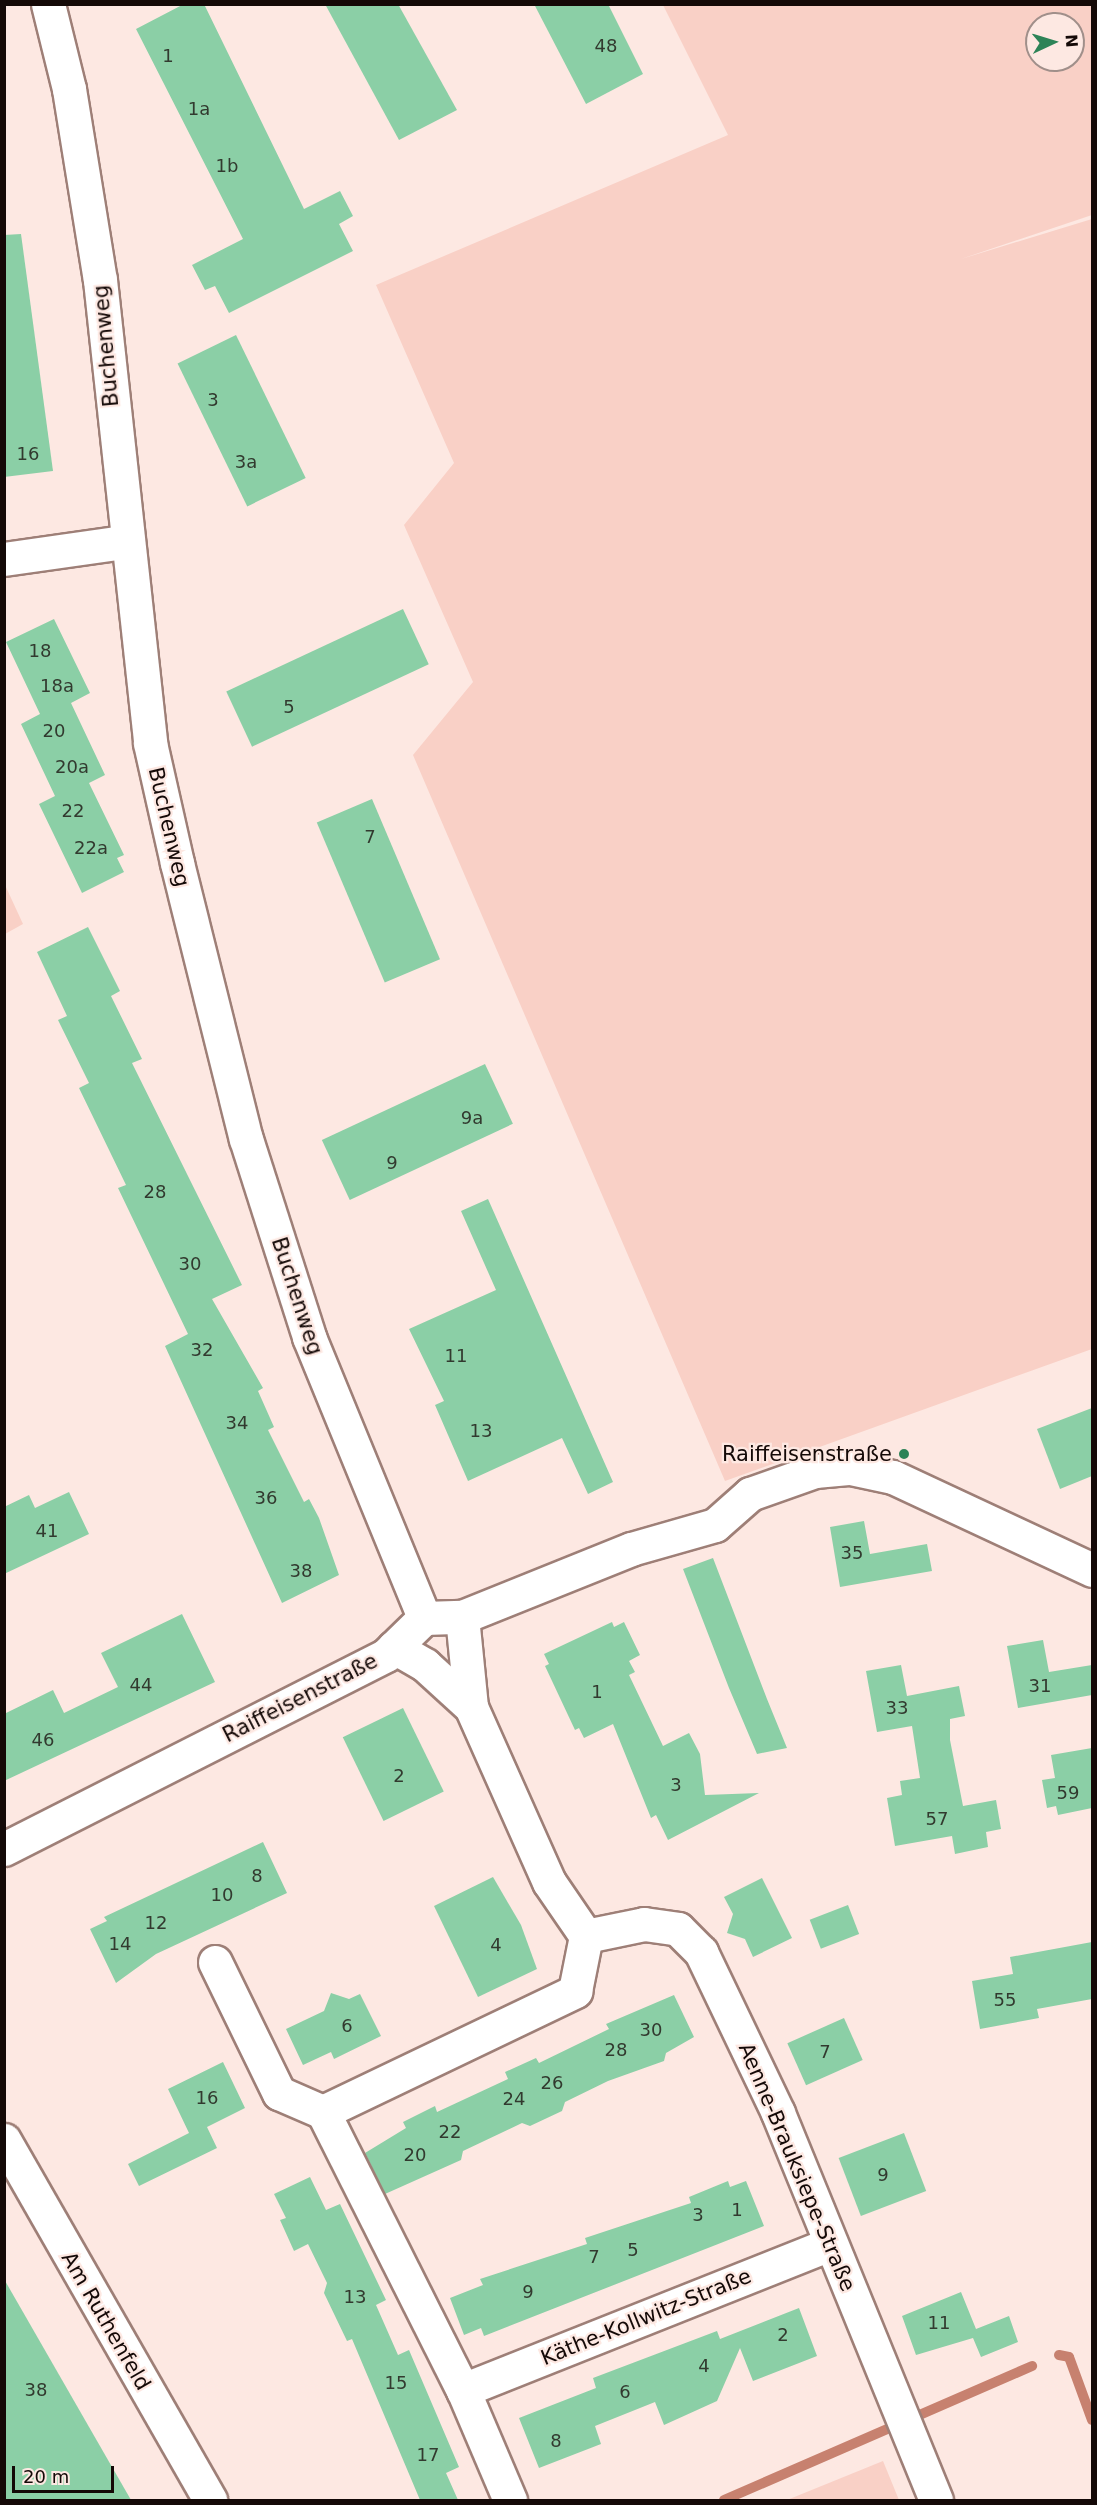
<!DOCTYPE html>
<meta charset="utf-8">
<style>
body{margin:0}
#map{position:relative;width:1097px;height:2505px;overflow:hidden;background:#fde8e2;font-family:"DejaVu Sans",sans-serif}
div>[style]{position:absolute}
.green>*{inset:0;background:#f9d0c6}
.stream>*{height:10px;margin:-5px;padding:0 5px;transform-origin:5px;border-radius:5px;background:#c7816f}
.building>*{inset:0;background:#8bcfa6;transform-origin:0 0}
.roads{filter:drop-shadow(2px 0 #9e7f77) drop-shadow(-2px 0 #9e7f77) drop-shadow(0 2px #9e7f77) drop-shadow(0 -2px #9e7f77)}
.street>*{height:33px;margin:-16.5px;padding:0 16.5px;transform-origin:16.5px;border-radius:16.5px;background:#fff}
.dots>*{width:16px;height:16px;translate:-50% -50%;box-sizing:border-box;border:3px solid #fde8e2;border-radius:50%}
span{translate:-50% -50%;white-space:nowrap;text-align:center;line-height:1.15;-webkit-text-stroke:4.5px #fde8e2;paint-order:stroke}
.number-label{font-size:18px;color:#323a2f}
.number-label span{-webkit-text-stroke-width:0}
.street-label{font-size:21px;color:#140907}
.poi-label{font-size:21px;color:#140907}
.right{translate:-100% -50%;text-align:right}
.frame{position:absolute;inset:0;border:6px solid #140907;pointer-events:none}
.north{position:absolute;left:1025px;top:12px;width:60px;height:60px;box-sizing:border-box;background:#fde8e2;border:2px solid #a08f8a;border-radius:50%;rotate:86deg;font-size:16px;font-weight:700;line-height:24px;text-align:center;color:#140907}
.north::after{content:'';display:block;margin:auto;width:21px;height:27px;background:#2d8357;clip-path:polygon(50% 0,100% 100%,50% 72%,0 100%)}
.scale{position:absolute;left:12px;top:2466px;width:102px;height:27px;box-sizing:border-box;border:3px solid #140907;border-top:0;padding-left:8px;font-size:18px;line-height:21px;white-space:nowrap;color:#140907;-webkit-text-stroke:4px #fde8e2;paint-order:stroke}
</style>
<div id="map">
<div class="green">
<div style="clip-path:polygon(evenodd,663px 5px,1092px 5px,1092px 215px,961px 259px,1092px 219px,1092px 1349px,725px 1481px,413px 755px,473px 682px,404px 525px,454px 463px,376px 285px,728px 135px,663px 5px,1037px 24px,1073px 24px,1073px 60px,1037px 60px,1037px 24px)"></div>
<div style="clip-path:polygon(5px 885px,23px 924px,5px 934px,4px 934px)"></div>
<div style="clip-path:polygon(883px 2461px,899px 2500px,787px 2500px)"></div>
</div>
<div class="stream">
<div style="left:1059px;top:2355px;width:10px;rotate:11deg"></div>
<div style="left:1069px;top:2357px;width:67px;rotate:69.9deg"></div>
<div style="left:724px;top:2500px;width:336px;rotate:-23.5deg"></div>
</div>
<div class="building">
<div style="clip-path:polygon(184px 4px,204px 4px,304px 209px,340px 191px,353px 216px,339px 224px,353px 251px,229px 313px,215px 286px,205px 290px,192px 265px,243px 239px,136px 29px)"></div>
<div style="clip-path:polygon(325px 4px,398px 4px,457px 110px,399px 140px)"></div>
<div style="clip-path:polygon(534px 4px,608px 4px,643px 74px,586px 104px)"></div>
<div style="clip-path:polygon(21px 234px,53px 471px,4px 477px,4px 235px)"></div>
<div style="left:236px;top:335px;width:159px;height:65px;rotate:64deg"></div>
<div style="left:403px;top:609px;width:61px;height:195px;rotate:65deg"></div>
<div style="clip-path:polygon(54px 619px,90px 693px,71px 703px,105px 775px,89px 783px,124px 855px,117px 858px,124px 872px,82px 893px,39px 804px,55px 796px,21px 724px,40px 714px,6px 642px)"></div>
<div style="left:372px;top:799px;width:174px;height:60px;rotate:67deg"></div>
<div style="clip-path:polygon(88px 927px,120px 991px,111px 996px,142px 1059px,132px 1063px,242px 1285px,212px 1299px,263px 1388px,258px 1391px,274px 1427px,268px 1430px,304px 1502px,309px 1499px,319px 1518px,339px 1575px,282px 1603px,165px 1346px,188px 1334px,118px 1188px,126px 1185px,79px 1088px,89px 1083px,58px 1020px,67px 1016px,37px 952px)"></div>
<div style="left:485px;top:1064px;width:66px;height:180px;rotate:65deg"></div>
<div style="clip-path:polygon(488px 1199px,613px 1482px,588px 1494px,562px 1438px,468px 1481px,435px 1405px,444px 1401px,409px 1329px,496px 1290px,461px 1211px)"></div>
<div style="clip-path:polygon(1092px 1408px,1092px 1476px,1060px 1489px,1037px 1429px)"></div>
<div style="clip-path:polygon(69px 1492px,89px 1534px,4px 1574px,4px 1507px,29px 1495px,35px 1508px)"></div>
<div style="clip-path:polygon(864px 1521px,870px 1554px,927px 1544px,932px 1571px,840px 1587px,830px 1527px)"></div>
<div style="clip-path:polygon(713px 1558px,767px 1699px,787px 1748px,757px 1754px,729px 1688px,683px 1569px)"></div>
<div style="clip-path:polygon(182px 1614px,215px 1682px,4px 1781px,4px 1714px,53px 1690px,64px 1713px,118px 1687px,101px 1653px)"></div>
<div style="clip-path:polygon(612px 1622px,614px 1627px,624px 1622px,640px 1655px,629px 1661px,635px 1672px,629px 1675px,663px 1746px,689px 1733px,700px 1754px,705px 1795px,759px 1793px,668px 1840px,656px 1815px,651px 1818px,613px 1724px,584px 1738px,579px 1728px,575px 1730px,545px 1666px,549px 1664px,544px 1654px)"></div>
<div style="clip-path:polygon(1043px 1640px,1049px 1672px,1092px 1665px,1092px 1695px,1018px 1708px,1007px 1646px)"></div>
<div style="clip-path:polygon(901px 1665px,907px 1696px,959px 1686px,965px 1716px,950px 1719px,950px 1740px,963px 1806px,996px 1800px,1001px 1829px,986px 1832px,988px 1847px,955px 1854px,952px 1836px,895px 1846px,887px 1798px,902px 1795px,900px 1781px,920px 1778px,912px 1726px,877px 1732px,866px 1671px)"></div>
<div style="left:403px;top:1708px;width:93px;height:67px;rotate:64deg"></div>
<div style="clip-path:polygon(1092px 1748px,1092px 1808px,1058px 1815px,1056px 1806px,1047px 1808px,1042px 1780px,1055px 1778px,1051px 1755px)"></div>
<div style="clip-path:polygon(263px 1842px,287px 1893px,156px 1954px,116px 1983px,90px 1929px,107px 1921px,104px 1917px)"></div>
<div style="clip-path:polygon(493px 1877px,521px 1925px,537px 1969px,478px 1997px,434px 1906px)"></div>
<div style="clip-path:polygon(762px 1878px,792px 1938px,753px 1957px,745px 1939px,727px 1933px,733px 1914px,724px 1897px)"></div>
<div style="left:848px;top:1905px;width:31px;height:41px;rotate:69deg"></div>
<div style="clip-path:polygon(1092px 1942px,1092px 1999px,1037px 2009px,1039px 2018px,980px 2029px,972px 1981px,1013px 1974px,1010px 1957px)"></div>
<div style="clip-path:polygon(331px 1993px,349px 1999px,360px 1994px,381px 2036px,334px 2059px,331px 2052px,303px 2065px,286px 2029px,324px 2011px)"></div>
<div style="clip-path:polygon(674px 1995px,694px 2037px,666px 2053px,664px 2061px,608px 2081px,565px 2102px,562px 2111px,530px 2126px,522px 2123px,463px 2151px,461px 2160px,385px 2194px,365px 2153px,406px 2128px,403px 2122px,435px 2106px,437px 2112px,508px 2079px,505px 2072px,536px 2058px,539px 2063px,609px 2029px,606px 2024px)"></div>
<div style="left:844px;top:2018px;width:46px;height:62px;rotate:66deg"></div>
<div style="clip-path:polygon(223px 2062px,245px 2108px,207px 2127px,217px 2148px,139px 2186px,128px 2164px,189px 2133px,168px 2089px)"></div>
<div style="left:904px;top:2133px;width:62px;height:70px;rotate:69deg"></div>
<div style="clip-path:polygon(310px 2177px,326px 2210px,340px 2204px,386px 2300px,376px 2305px,398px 2355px,409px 2350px,459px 2467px,446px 2473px,458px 2500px,420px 2500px,352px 2339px,347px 2341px,324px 2293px,327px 2283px,308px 2244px,294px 2251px,280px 2220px,286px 2218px,274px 2194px)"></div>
<div style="clip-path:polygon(728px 2181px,730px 2187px,746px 2181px,764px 2226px,484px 2336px,481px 2328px,464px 2335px,450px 2298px,483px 2285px,480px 2279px,587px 2244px,585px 2238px,691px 2203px,689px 2197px)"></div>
<div style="clip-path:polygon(4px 2279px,131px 2500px,4px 2500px)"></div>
<div style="clip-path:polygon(961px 2292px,976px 2329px,1009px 2316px,1018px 2342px,981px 2357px,973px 2338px,916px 2355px,902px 2316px)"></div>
<div style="clip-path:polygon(799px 2308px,817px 2356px,753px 2381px,740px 2348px,717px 2401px,664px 2425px,655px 2402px,595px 2426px,601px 2444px,539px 2468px,519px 2418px,596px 2388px,593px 2378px,717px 2331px,720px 2339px)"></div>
</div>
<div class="roads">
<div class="street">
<div style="left:48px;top:4px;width:88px;rotate:76.1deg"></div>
<div style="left:69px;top:89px;width:193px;rotate:80.8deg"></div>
<div style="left:100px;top:280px;width:466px;rotate:83.8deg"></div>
<div style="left:150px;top:743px;width:123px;rotate:77.3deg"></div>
<div style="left:177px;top:863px;width:284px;rotate:76deg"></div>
<div style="left:246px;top:1139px;width:208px;rotate:72.3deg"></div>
<div style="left:309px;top:1337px;width:304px;rotate:67.7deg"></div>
<div style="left:4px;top:559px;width:121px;rotate:-8.1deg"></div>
<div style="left:394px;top:1647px;width:36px;rotate:30deg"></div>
<div style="left:425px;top:1665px;width:62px;rotate:42.4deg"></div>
<div style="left:4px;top:1849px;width:428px;rotate:-26.9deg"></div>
<div style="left:386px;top:1655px;width:53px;rotate:-44.2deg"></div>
<div style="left:424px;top:1618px;width:38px;rotate:-2deg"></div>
<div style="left:462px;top:1617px;width:182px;rotate:-21.9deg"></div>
<div style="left:631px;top:1549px;width:87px;rotate:-15.9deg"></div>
<div style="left:715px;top:1525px;width:47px;rotate:-41.5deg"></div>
<div style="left:750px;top:1494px;width:69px;rotate:-19.5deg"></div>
<div style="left:815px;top:1471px;width:36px;rotate:-5deg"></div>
<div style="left:851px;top:1468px;width:43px;rotate:12.1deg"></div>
<div style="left:893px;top:1477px;width:220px;rotate:25deg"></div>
<div style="left:586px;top:1936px;width:59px;rotate:-11.7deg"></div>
<div style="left:644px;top:1924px;width:34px;rotate:8deg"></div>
<div style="left:678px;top:1929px;width:33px;rotate:45deg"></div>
<div style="left:701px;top:1952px;width:178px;rotate:64.4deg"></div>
<div style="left:778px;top:2113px;width:418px;rotate:67.8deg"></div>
<div style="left:215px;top:1962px;width:146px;rotate:64deg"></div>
<div style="left:279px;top:2093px;width:48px;rotate:23.4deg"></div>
<div style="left:323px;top:2112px;width:280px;rotate:-25.6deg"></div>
<div style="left:575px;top:1991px;width:56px;rotate:-78.7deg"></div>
<div style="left:586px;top:1936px;width:65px;rotate:-124.4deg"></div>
<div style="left:549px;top:1882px;width:192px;rotate:-114deg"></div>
<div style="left:471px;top:1707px;width:90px;rotate:-95.7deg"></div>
<div style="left:323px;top:2112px;width:311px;rotate:63.3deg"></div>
<div style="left:463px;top:2390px;width:120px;rotate:66.9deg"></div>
<div style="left:4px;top:2140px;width:415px;rotate:60.2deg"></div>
<div style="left:463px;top:2390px;width:394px;rotate:-21.7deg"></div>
</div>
</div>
<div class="dots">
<div style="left:904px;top:1454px;background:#2d8357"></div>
</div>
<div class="number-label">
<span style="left:606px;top:46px">48</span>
<span style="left:168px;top:56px">1</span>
<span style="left:199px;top:109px">1a</span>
<span style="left:227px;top:166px">1b</span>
<span style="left:213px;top:400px">3</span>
<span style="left:28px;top:454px">16</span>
<span style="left:246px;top:462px">3a</span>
<span style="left:40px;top:651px">18</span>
<span style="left:57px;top:686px">18a</span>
<span style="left:289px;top:707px">5</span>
<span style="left:54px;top:731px">20</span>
<span style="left:72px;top:767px">20a</span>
<span style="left:73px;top:811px">22</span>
<span style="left:370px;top:837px">7</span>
<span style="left:91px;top:848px">22a</span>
<span style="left:472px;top:1118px">9a</span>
<span style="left:392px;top:1163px">9</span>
<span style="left:155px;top:1192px">28</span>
<span style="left:190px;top:1264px">30</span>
<span style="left:202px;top:1350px">32</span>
<span style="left:456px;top:1356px">11</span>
<span style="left:237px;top:1423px">34</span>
<span style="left:481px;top:1431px">13</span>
<span style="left:266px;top:1498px">36</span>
<span style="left:47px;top:1531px">41</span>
<span style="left:852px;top:1553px">35</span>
<span style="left:301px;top:1571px">38</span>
<span style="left:141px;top:1685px">44</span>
<span style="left:1040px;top:1686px">31</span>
<span style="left:597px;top:1692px">1</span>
<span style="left:897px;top:1708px">33</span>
<span style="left:43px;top:1740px">46</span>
<span style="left:399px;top:1776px">2</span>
<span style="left:676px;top:1785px">3</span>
<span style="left:1068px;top:1793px">59</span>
<span style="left:937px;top:1819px">57</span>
<span style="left:257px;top:1876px">8</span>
<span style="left:222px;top:1895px">10</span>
<span style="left:156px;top:1923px">12</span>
<span style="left:120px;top:1944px">14</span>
<span style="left:496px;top:1945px">4</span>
<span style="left:1005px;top:2000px">55</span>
<span style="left:347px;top:2026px">6</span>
<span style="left:651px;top:2030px">30</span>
<span style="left:616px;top:2050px">28</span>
<span style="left:825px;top:2052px">7</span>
<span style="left:552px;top:2083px">26</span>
<span style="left:207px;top:2098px">16</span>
<span style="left:514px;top:2099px">24</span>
<span style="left:450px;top:2132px">22</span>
<span style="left:415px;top:2155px">20</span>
<span style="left:883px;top:2175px">9</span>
<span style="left:737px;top:2210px">1</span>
<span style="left:698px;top:2215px">3</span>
<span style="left:633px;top:2250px">5</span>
<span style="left:594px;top:2257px">7</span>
<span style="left:528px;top:2292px">9</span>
<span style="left:355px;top:2297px">13</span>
<span style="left:939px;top:2323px">11</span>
<span style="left:783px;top:2335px">2</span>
<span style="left:704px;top:2366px">4</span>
<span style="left:396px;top:2383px">15</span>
<span style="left:36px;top:2390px">38</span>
<span style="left:625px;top:2392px">6</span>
<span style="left:556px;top:2441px">8</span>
<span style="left:428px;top:2455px">17</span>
</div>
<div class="street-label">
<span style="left:106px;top:346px;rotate:-95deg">Buchenweg</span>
<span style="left:169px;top:827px;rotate:77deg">Buchenweg</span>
<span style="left:297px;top:1296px;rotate:72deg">Buchenweg</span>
<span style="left:300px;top:1698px;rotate:-27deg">Raiffeisenstraße</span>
<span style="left:797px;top:2167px;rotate:67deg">Aenne-Brauksiepe-Straße</span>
<span style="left:646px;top:2317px;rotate:-22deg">Käthe-Kollwitz-Straße</span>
<span style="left:106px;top:2321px;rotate:60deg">Am Ruthenfeld</span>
</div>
<div class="poi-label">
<span class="right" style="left:892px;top:1454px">Raiffeisenstraße</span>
</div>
<div class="frame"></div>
<div class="north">N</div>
<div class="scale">20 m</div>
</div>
